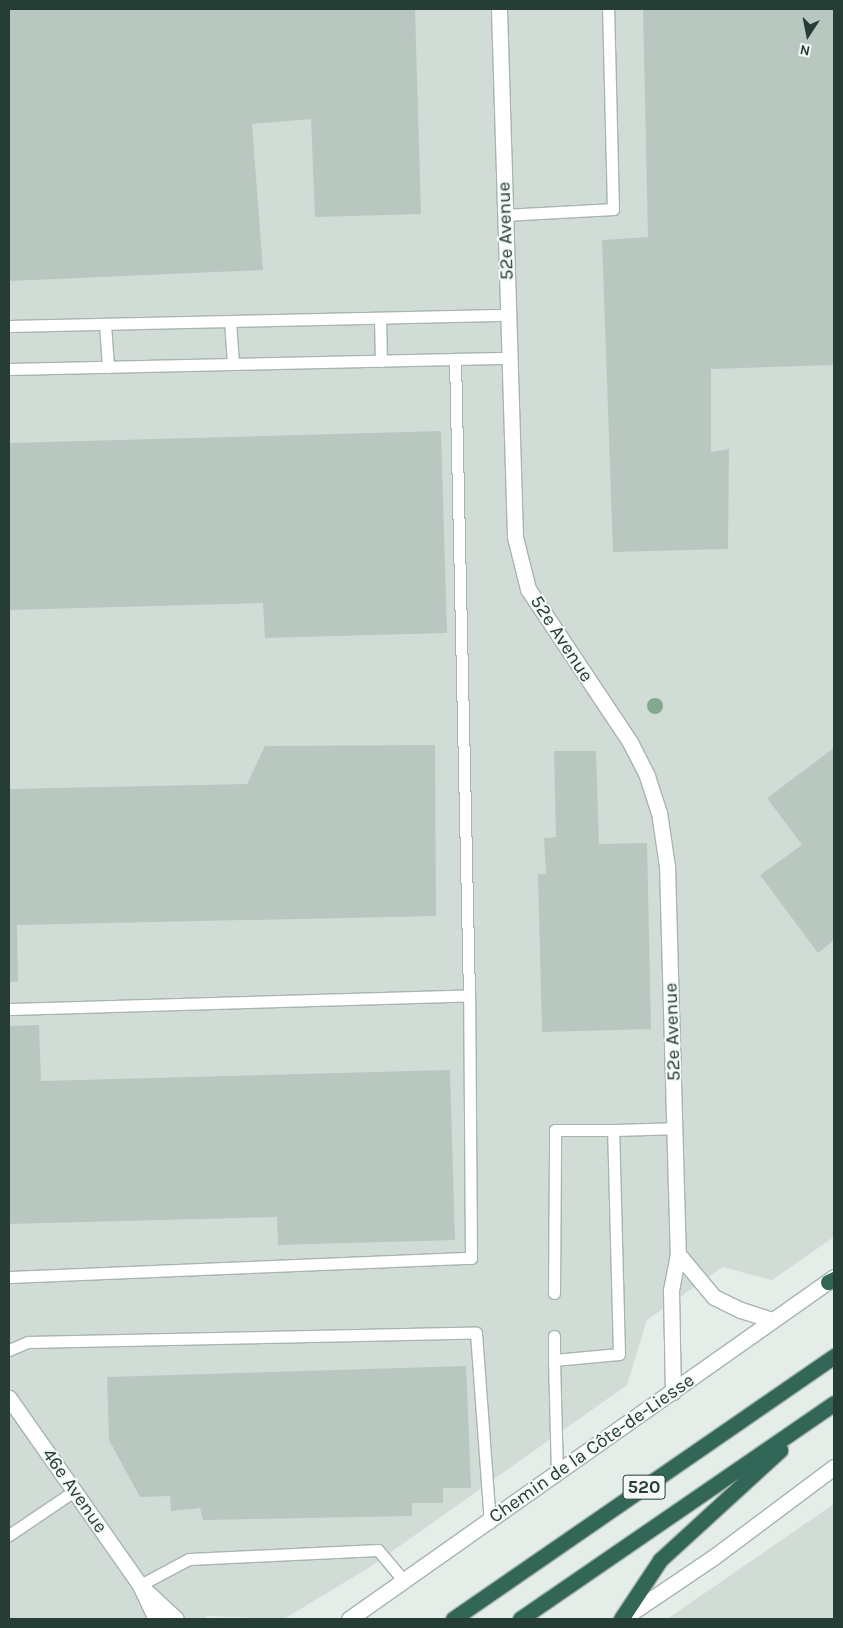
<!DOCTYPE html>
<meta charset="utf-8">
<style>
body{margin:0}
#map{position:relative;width:843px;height:1628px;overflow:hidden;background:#e4ede8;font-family:Karla,sans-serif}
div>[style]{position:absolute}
.built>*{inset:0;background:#d2dcd7}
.building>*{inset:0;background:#b9c7c1}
.roads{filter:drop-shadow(1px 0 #a7b5ae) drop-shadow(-1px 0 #a7b5ae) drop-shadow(0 1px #a7b5ae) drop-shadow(0 -1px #a7b5ae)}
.service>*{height:11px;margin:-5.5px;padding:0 5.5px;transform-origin:5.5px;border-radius:5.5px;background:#fff}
.minor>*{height:15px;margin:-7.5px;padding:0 7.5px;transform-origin:7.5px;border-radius:7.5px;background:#fff}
.secondary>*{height:15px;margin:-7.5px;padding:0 7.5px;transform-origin:7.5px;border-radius:7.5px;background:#fff}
.motorway>*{height:15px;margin:-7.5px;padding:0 7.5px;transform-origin:7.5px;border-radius:7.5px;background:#326758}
.trees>*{width:16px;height:16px;margin:-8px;border-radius:50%;background:#82a98e}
span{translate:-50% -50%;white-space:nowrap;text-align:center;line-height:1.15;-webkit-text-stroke:4px #f4f9f6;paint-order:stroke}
.shield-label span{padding:1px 4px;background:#f4f9f6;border:1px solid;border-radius:4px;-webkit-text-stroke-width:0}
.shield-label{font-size:18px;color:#253d34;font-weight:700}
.street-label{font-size:19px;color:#253d34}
.frame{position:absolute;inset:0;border:10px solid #253d34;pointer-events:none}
.north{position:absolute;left:783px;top:10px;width:50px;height:50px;-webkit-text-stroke:4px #f4f9f6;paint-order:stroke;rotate:191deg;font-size:14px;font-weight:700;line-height:20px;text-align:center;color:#253d34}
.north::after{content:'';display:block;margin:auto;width:18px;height:22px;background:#253d34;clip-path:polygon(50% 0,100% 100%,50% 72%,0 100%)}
</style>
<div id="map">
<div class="built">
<div style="clip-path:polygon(9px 9px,834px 9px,834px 1237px,772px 1280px,723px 1267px,647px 1320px,627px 1385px,370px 1567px,284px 1619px,207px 1616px,203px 1619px,9px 1619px)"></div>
<div style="clip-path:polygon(834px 1504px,834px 1619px,667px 1619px)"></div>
</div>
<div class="building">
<div style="clip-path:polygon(9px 9px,415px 9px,421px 214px,315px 217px,311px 119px,252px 124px,263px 270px,9px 281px)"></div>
<div style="clip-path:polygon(643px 9px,834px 9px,834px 365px,711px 369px,711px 452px,729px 449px,728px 549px,613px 552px,602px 240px,648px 237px)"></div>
<div style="clip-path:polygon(441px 431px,447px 633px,265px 638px,263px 603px,9px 610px,9px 443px)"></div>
<div style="clip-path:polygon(435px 745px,436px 916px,17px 925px,18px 982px,9px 982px,9px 789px,247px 784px,265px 746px)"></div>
<div style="clip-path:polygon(834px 748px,834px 940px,818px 953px,760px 875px,802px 845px,767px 798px)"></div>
<div style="clip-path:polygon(554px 751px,596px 751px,599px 844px,647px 843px,651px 1029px,542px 1032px,538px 874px,546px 874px,544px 838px,556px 837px)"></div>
<div style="clip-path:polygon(39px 1025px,41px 1081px,450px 1070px,455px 1240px,278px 1245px,277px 1217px,9px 1224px,9px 1026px)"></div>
<div style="clip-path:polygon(466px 1366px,471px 1488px,443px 1488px,443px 1503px,412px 1503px,412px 1516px,203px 1520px,200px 1508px,171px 1511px,170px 1496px,140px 1497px,109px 1440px,107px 1377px)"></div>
</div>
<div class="roads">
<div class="service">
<div style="left:505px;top:215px;width:108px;rotate:-3.2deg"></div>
<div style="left:613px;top:209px;width:200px;rotate:-91.4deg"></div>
<div style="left:380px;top:318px;width:43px;rotate:88.7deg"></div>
<div style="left:230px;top:321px;width:43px;rotate:86deg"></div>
<div style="left:105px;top:324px;width:43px;rotate:86deg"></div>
<div style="left:9px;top:326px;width:499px;rotate:-1.3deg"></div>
<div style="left:9px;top:369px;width:446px;rotate:-1.3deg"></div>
<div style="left:9px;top:1009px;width:460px;rotate:-1.7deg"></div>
<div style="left:469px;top:995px;width:636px;rotate:-91.26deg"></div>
<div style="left:455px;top:359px;width:54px;rotate:-1.1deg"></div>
<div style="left:9px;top:1277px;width:462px;rotate:-2.4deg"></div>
<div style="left:471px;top:1258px;width:263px;rotate:-90.4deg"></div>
<div style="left:554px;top:1293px;width:163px;rotate:-89.6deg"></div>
<div style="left:555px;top:1130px;width:58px"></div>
<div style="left:9px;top:1350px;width:21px;rotate:-23deg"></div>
<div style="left:28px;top:1342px;width:448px;rotate:-1.2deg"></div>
<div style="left:476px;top:1333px;width:190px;rotate:85.8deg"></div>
<div style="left:554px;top:1360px;width:24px;rotate:-90deg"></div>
<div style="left:557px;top:1474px;width:114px;rotate:-91.5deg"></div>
<div style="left:554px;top:1360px;width:65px;rotate:-5.3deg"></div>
<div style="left:619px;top:1354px;width:224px;rotate:-91.5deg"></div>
<div style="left:613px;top:1130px;width:62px;rotate:-1.8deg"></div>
<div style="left:9px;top:1535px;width:78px;rotate:-34.1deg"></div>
<div style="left:140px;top:1585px;width:55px;rotate:-28deg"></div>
<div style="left:189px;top:1559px;width:189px;rotate:-2.7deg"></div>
<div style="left:378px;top:1550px;width:40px;rotate:50deg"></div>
</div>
<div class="minor">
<div style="left:499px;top:9px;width:528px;rotate:88.26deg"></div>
<div style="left:515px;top:537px;width:54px;rotate:76deg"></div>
<div style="left:528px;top:589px;width:184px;rotate:56.3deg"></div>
<div style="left:630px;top:742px;width:38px;rotate:63deg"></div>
<div style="left:647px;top:776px;width:38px;rotate:72deg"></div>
<div style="left:659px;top:812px;width:55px;rotate:81.6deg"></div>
<div style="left:667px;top:866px;width:388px;rotate:88.4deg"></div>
<div style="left:678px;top:1254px;width:38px;rotate:101deg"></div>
<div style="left:671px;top:1291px;width:101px;rotate:88.9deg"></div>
<div style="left:678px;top:1254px;width:56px;rotate:50.1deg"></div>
<div style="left:714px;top:1297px;width:30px;rotate:26deg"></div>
<div style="left:741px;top:1310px;width:33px;rotate:18deg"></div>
<div style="left:9px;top:1398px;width:228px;rotate:55deg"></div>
<div style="left:140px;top:1585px;width:38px;rotate:65deg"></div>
<div style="left:146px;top:1591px;width:41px;rotate:43deg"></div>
</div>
<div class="secondary">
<div style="left:349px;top:1619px;width:593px;rotate:-35.19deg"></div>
<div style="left:622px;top:1619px;width:112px;rotate:-34.1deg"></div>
<div style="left:715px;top:1556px;width:149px;rotate:-36.8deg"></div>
</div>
<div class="motorway">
<div style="left:828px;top:1282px;width:7px;rotate:-27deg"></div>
<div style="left:453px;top:1619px;width:463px;rotate:-34.6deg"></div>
<div style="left:520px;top:1619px;width:381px;rotate:-34.5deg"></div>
<div style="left:621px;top:1619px;width:71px;rotate:-56.5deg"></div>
<div style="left:660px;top:1560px;width:163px;rotate:-42.5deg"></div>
</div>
</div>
<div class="trees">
<div style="left:655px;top:706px"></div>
</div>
<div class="shield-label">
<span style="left:644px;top:1487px">520</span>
</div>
<div class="street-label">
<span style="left:506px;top:231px;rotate:-92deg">52e Avenue</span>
<span style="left:561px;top:639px;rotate:57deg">52e Avenue</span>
<span style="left:673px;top:1032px;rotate:-92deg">52e Avenue</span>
<span style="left:592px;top:1449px;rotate:-35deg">Chemin de la Côte-de-Liesse</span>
<span style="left:74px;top:1491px;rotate:55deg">46e Avenue</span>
</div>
<div class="frame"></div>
<div class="north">N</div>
</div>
